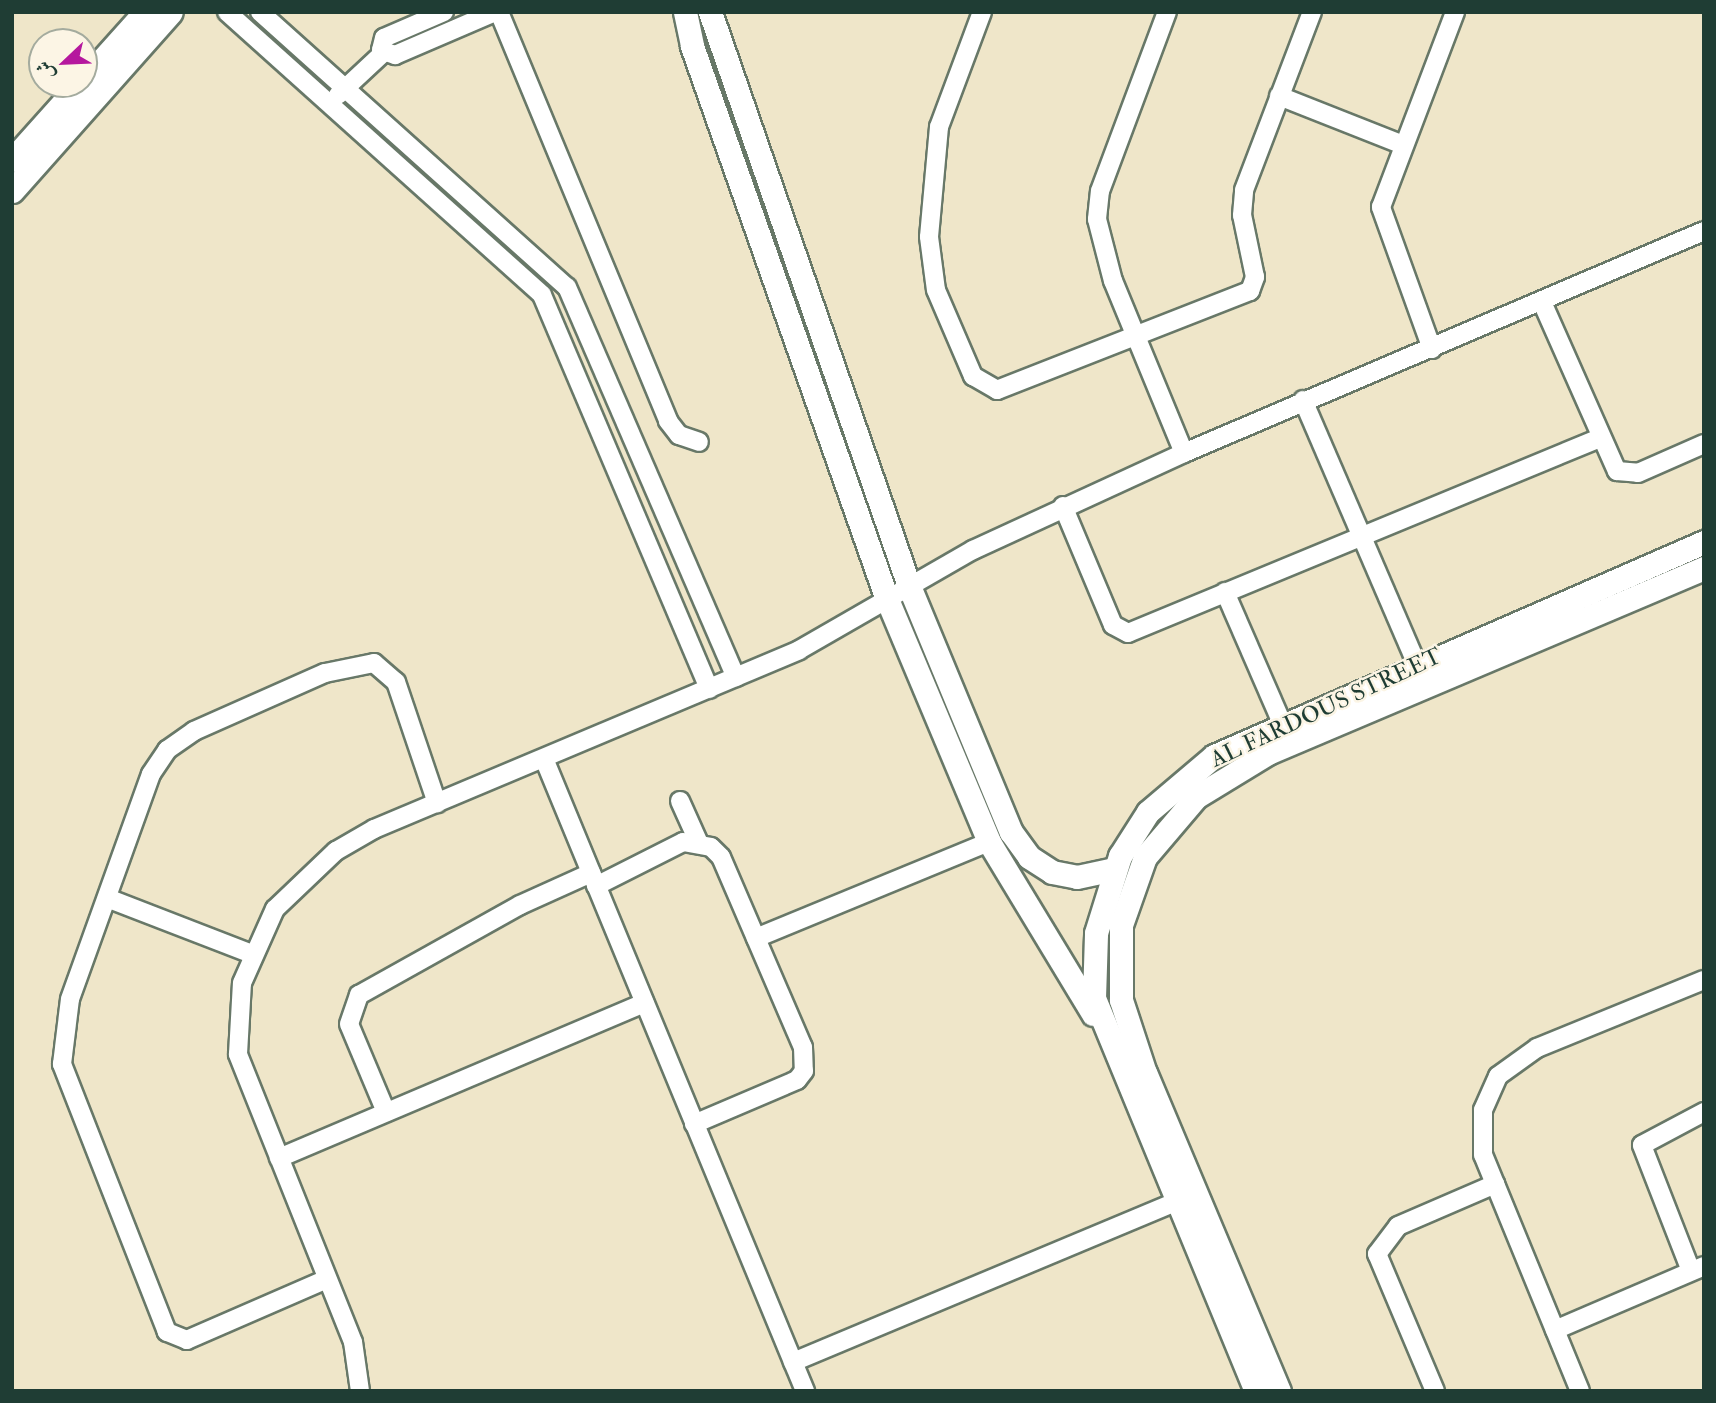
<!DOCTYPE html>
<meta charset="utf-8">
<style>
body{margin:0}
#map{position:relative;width:1716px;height:1403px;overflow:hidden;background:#efe6c9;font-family:"IM FELL Double Pica",Amiri,serif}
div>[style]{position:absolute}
.roads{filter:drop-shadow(2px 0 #687868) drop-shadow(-2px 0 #687868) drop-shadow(0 2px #687868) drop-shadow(0 -2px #687868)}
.minor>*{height:18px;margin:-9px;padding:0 9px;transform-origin:9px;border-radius:9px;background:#fff}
.tertiary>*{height:23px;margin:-11.5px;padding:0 11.5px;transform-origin:11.5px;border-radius:11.5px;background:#fff}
span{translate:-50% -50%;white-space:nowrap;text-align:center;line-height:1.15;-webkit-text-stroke:5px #fcf5e5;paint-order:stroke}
.street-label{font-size:23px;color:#1f3d34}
.frame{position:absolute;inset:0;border:14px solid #1f3d34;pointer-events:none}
.north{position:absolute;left:28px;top:28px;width:70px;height:70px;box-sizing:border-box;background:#fcf5e5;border:2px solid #a4ab9e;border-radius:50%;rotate:247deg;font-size:19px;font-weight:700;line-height:28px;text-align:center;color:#1f3d34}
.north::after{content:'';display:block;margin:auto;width:24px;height:32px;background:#b5179e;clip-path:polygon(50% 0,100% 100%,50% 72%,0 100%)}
</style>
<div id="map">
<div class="roads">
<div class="minor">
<div style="left:227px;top:12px;width:423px;rotate:41.9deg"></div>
<div style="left:542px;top:295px;width:428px;rotate:67deg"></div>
<div style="left:260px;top:12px;width:412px;rotate:41.9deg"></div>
<div style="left:567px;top:287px;width:425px;rotate:66.6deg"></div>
<div style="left:444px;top:12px;width:65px;rotate:156.6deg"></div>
<div style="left:384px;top:38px;width:12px;rotate:104deg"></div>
<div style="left:381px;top:50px;width:15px;rotate:20deg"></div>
<div style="left:395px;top:55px;width:109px;rotate:-23.3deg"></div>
<div style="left:499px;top:12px;width:443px;rotate:67.5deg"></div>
<div style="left:668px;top:421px;width:18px;rotate:52deg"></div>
<div style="left:679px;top:435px;width:21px;rotate:19deg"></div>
<div style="left:982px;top:12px;width:123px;rotate:110.5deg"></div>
<div style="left:939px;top:127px;width:110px;rotate:95.2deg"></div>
<div style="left:929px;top:237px;width:53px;rotate:82.5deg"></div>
<div style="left:936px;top:290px;width:94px;rotate:66.7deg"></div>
<div style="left:973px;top:376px;width:28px;rotate:30deg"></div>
<div style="left:997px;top:390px;width:272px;rotate:-21.4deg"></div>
<div style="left:1250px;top:291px;width:15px;rotate:-70deg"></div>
<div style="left:1255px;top:277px;width:63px;rotate:-101.8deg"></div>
<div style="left:1242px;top:215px;width:25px;rotate:-85deg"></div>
<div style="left:1244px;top:190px;width:191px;rotate:-69.1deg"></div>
<div style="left:338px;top:95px;width:62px;rotate:-43deg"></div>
<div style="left:1279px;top:96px;width:131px;rotate:21.5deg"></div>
<div style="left:1542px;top:302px;width:185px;rotate:66.1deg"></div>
<div style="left:1617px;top:471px;width:21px;rotate:5deg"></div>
<div style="left:1638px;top:473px;width:72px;rotate:-23.7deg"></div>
<div style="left:1432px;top:349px;width:151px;rotate:-109.8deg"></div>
<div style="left:1381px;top:207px;width:209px;rotate:-69.2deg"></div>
<div style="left:1303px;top:400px;width:301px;rotate:66.7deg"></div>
<div style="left:1184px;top:453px;width:565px;rotate:-23.12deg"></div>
<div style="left:1063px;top:506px;width:129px;rotate:67.2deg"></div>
<div style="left:1113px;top:625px;width:17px;rotate:28deg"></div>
<div style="left:1128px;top:633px;width:511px;rotate:-22.45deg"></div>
<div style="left:1225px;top:592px;width:143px;rotate:66.5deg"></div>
<div style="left:545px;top:761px;width:682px;rotate:67.57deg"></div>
<div style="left:680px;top:801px;width:44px;rotate:65.8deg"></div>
<div style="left:596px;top:886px;width:97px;rotate:-26.8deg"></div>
<div style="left:683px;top:842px;width:28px;rotate:10deg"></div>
<div style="left:711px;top:847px;width:14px;rotate:45deg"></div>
<div style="left:721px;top:857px;width:207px;rotate:66.7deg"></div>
<div style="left:803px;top:1047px;width:24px;rotate:88deg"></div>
<div style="left:804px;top:1071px;width:11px;rotate:128deg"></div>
<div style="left:797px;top:1080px;width:112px;rotate:156.9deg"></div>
<div style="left:107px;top:898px;width:155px;rotate:21.1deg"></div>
<div style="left:756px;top:938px;width:252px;rotate:-22.4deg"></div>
<div style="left:386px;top:1112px;width:95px;rotate:-112.8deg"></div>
<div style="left:349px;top:1024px;width:31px;rotate:-71deg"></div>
<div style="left:359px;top:995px;width:184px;rotate:-29.2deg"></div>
<div style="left:520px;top:905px;width:78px;rotate:-24.3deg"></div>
<div style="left:279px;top:1158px;width:397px;rotate:-23deg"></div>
<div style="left:1691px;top:1271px;width:135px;rotate:-111.3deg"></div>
<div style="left:1642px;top:1145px;width:70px;rotate:-28deg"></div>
<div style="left:327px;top:1279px;width:153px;rotate:156.5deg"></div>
<div style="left:187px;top:1340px;width:22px;rotate:-158deg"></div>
<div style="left:167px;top:1332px;width:288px;rotate:-111.4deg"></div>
<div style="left:62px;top:1064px;width:65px;rotate:-83deg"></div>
<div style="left:70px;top:999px;width:239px;rotate:-70.2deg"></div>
<div style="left:151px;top:774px;width:29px;rotate:-56deg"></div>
<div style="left:167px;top:750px;width:33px;rotate:-35deg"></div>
<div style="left:194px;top:731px;width:143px;rotate:-23.9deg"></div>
<div style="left:325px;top:673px;width:50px;rotate:-11.5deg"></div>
<div style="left:374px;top:663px;width:29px;rotate:41deg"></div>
<div style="left:396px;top:682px;width:128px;rotate:71.3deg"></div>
<div style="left:1555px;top:1330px;width:162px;rotate:-23.2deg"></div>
<div style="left:793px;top:1362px;width:427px;rotate:-22.7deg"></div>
<div style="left:360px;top:1391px;width:49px;rotate:-98.1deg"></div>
<div style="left:353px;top:1342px;width:310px;rotate:-111.8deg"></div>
<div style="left:238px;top:1054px;width:71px;rotate:-86.8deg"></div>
<div style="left:242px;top:983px;width:81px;rotate:-66deg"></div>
<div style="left:275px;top:909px;width:84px;rotate:-43.6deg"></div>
<div style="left:336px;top:851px;width:44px;rotate:-30.1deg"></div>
<div style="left:374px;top:829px;width:461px;rotate:-22.8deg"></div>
<div style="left:799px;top:650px;width:201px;rotate:-29.9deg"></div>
<div style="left:973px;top:550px;width:232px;rotate:-24.7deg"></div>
<div style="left:1184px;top:453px;width:186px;rotate:-112.4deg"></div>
<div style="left:1113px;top:281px;width:64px;rotate:-104.5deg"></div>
<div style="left:1097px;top:219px;width:28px;rotate:-84deg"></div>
<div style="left:1100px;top:191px;width:191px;rotate:-69.5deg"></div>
<div style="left:1435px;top:1391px;width:149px;rotate:-112.9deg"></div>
<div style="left:1377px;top:1254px;width:35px;rotate:-53deg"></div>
<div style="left:1398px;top:1226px;width:106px;rotate:-23.4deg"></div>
<div style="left:1580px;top:1391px;width:255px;rotate:-112.3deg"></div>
<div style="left:1483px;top:1155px;width:45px;rotate:-90deg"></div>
<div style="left:1483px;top:1110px;width:37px;rotate:-66deg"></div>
<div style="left:1498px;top:1076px;width:48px;rotate:-35.7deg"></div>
<div style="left:1537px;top:1048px;width:180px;rotate:-22.2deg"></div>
</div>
<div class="tertiary">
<div style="left:685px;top:12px;width:35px;rotate:78deg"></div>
<div style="left:692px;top:46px;width:586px;rotate:70.58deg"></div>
<div style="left:887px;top:599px;width:264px;rotate:67.2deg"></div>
<div style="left:989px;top:842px;width:201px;rotate:58.8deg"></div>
<div style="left:710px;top:12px;width:608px;rotate:70.88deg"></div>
<div style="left:909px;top:586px;width:266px;rotate:67.5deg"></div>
<div style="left:1011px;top:832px;width:31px;rotate:54deg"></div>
<div style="left:1029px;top:857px;width:27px;rotate:33deg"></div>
<div style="left:1052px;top:872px;width:25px;rotate:11deg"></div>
<div style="left:1077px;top:877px;width:38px;rotate:-12deg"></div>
<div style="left:84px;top:80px;width:91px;rotate:-48.1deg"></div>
<div style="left:12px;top:160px;width:102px;rotate:-48.2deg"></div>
<div style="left:12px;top:191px;width:239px;rotate:-48.4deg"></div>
<div style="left:1256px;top:1391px;width:425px;rotate:-112.4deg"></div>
<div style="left:1094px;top:998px;width:65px;rotate:-88.2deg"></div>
<div style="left:1096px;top:933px;width:81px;rotate:-72.7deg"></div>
<div style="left:1120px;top:856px;width:52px;rotate:-57.5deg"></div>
<div style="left:1148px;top:812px;width:87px;rotate:-40.3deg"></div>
<div style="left:1214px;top:756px;width:535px;rotate:-23.59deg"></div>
<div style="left:1279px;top:1391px;width:345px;rotate:-112.8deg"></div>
<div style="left:1145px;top:1073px;width:77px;rotate:-108.2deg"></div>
<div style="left:1121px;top:1000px;width:75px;rotate:-90deg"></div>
<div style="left:1121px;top:925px;width:72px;rotate:-70.6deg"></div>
<div style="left:1145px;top:857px;width:79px;rotate:-49.6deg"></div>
<div style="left:1196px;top:797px;width:84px;rotate:-31.4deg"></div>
<div style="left:1268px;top:753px;width:474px;rotate:-23deg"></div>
</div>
</div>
<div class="street-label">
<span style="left:1326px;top:708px;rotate:-25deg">AL FARDOUS STREET</span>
</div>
<div class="frame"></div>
<div class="north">ش</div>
</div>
